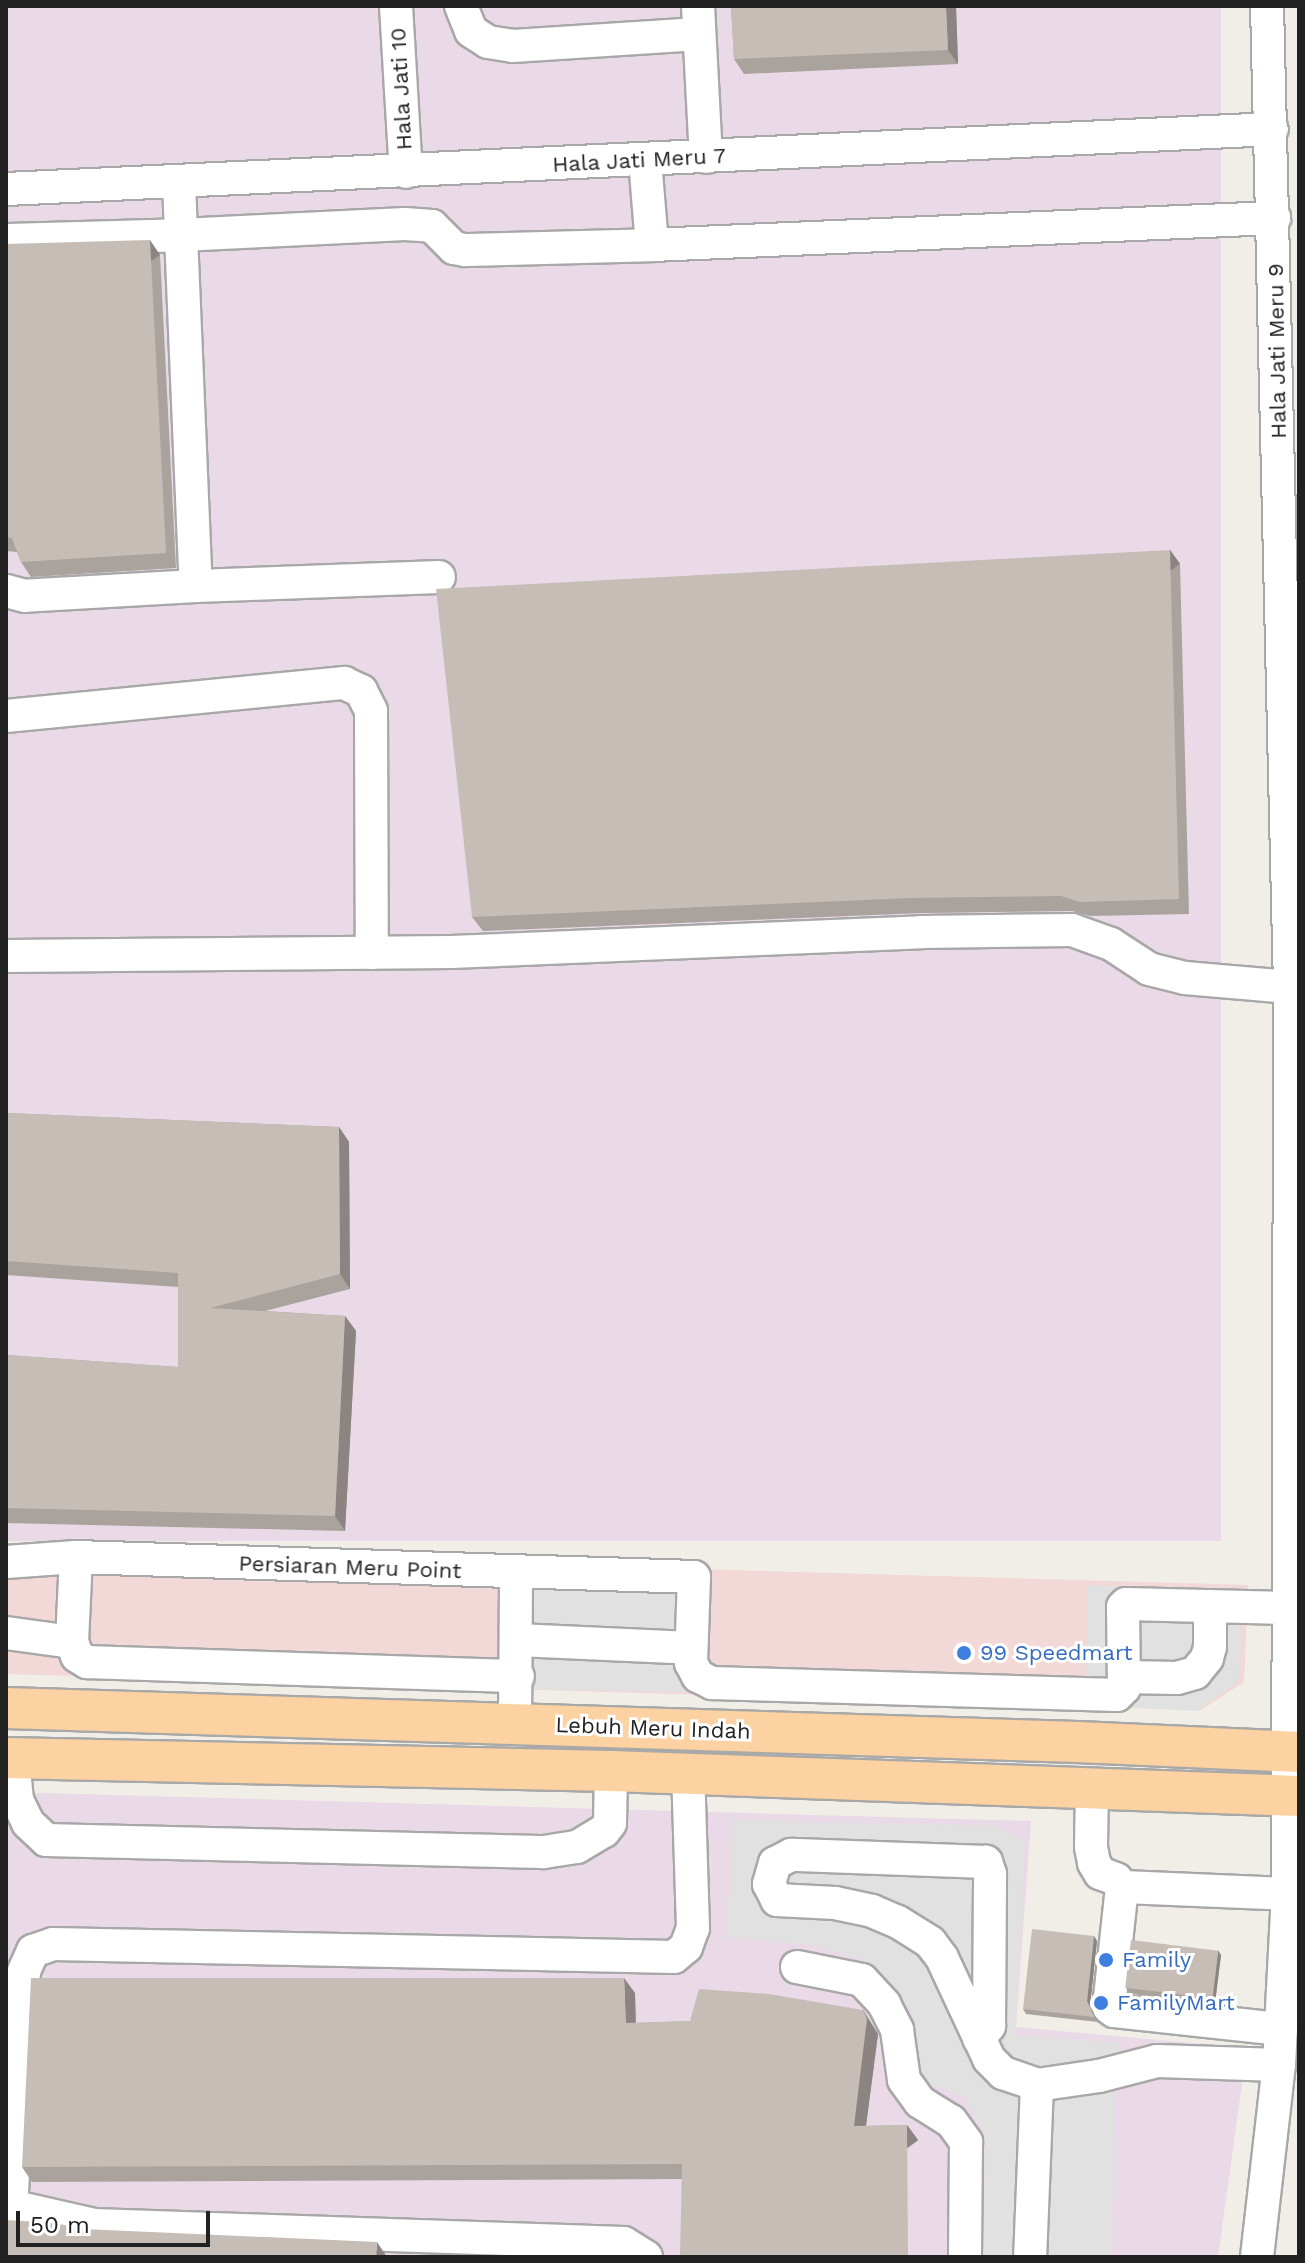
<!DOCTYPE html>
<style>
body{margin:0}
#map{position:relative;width:1305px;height:2263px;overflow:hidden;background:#f1eee8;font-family:"Work Sans",sans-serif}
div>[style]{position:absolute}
.commercial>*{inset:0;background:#f2d8d7}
.industrial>*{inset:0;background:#eadae8;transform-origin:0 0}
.parking>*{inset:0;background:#e1e1e1;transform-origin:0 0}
.roads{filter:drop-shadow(2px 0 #a8a8a8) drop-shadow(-2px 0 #a8a8a8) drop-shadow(0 2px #a8a8a8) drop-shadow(0 -2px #a8a8a8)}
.minor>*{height:32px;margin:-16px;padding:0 16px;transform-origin:16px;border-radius:16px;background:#fff}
.major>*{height:40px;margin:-20px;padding:0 20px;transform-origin:20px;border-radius:20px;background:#fcd2a2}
.wall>*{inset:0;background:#aaa39d}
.shaded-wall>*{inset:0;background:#8b8480;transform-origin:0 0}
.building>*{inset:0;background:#c6bdb7;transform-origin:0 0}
.dots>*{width:22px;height:22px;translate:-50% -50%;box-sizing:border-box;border:4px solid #fff;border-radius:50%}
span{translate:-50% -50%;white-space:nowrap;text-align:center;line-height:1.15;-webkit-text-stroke:6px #fff;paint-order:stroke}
.street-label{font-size:22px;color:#212121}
.shop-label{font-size:22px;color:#366cbe}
.left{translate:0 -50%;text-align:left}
.frame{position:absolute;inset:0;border:8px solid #212121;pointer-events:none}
.scale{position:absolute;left:16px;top:2211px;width:194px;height:36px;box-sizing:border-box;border:4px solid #212121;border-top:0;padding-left:10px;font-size:24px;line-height:28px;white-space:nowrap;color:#212121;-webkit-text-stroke:6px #fff;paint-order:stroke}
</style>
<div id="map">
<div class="commercial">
<div style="clip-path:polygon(6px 1549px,1248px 1585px,1244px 1682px,1201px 1710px,6px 1674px)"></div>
</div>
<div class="industrial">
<div style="left:6px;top:6px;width:1215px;height:1535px"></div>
<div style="clip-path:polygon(6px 1792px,1031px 1821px,1016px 2027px,1247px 2048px,1218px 2257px,6px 2257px)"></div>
</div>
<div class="parking">
<div style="left:515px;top:1575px;width:177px;height:114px;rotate:1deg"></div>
<div style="clip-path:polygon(1088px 1585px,1243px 1591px,1239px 1681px,1197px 1711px,1085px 1705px)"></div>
<div style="clip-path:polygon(731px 1820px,995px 1826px,1025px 1841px,1015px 2035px,1118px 2043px,1111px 2257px,983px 2257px,986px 2135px,964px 2097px,914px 2078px,912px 2010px,869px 1961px,811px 1945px,728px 1937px)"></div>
</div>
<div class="roads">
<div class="minor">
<div style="left:396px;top:6px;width:166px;rotate:86.6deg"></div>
<div style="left:461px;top:6px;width:27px;rotate:68deg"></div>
<div style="left:471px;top:31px;width:20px;rotate:33deg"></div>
<div style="left:488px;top:42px;width:25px;rotate:9deg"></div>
<div style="left:513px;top:46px;width:186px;rotate:-3.7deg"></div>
<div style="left:698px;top:6px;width:151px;rotate:87deg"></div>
<div style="left:645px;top:160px;width:85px;rotate:85.3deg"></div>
<div style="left:652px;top:245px;width:623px;rotate:-2.49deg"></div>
<div style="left:179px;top:182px;width:53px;rotate:87.8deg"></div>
<div style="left:181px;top:235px;width:224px;rotate:-2.8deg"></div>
<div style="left:405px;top:224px;width:27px;rotate:4deg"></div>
<div style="left:432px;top:226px;width:31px;rotate:45deg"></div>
<div style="left:454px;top:248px;width:11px;rotate:10deg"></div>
<div style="left:465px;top:250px;width:187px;rotate:-1.5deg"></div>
<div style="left:6px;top:189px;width:1267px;rotate:-2.71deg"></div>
<div style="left:6px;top:240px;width:175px;rotate:-1.6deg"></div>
<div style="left:181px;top:235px;width:351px;rotate:87.6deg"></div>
<div style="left:196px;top:586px;width:171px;rotate:176.7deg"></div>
<div style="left:25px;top:596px;width:20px;rotate:-165deg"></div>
<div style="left:196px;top:586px;width:243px;rotate:-2.1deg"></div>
<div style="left:6px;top:716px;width:340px;rotate:-5.6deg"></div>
<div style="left:344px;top:683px;width:19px;rotate:25deg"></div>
<div style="left:361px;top:691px;width:22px;rotate:63deg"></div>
<div style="left:371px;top:711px;width:242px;rotate:89.8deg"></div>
<div style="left:6px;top:956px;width:445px;rotate:-0.5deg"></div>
<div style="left:451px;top:952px;width:471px;rotate:-2.4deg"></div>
<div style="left:922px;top:932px;width:150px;rotate:-0.8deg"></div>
<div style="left:1072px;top:930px;width:41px;rotate:19.7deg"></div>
<div style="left:1111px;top:944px;width:45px;rotate:33.3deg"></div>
<div style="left:1149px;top:969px;width:37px;rotate:14deg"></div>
<div style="left:1185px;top:978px;width:105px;rotate:4.9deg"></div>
<div style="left:76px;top:1557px;width:85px;rotate:92.7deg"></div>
<div style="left:72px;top:1642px;width:15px;rotate:70deg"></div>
<div style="left:77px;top:1656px;width:12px;rotate:31deg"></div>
<div style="left:87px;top:1662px;width:431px;rotate:1.9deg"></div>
<div style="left:6px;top:1562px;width:70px;rotate:-4.1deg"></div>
<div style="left:76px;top:1557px;width:618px;rotate:1.85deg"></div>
<div style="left:694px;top:1577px;width:86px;rotate:92deg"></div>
<div style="left:691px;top:1663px;width:15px;rotate:62deg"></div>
<div style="left:698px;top:1676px;width:16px;rotate:27deg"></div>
<div style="left:712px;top:1683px;width:405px;rotate:1.7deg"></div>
<div style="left:1117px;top:1695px;width:10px;rotate:-45deg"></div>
<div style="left:1124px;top:1688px;width:81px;rotate:-90.7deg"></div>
<div style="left:1123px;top:1607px;width:4px;rotate:-45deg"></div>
<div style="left:1126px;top:1604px;width:161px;rotate:1.4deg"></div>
<div style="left:6px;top:1633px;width:67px;rotate:7.8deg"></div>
<div style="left:517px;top:1640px;width:174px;rotate:2.6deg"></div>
<div style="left:1124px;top:1677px;width:53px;rotate:1.1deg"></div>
<div style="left:1177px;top:1678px;width:19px;rotate:-16deg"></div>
<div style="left:1195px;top:1673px;width:19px;rotate:-51deg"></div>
<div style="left:1207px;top:1658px;width:11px;rotate:-75deg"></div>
<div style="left:1210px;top:1647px;width:41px;rotate:-90deg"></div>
<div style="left:515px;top:1724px;width:151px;rotate:-89.6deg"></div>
<div style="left:13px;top:1758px;width:42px;rotate:84.6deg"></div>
<div style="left:17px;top:1800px;width:25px;rotate:64deg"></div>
<div style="left:28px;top:1823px;width:25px;rotate:43deg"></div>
<div style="left:46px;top:1840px;width:498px;rotate:1.4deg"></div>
<div style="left:544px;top:1852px;width:33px;rotate:-9deg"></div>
<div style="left:577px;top:1847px;width:31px;rotate:-31deg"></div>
<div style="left:604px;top:1831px;width:10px;rotate:-53deg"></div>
<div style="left:610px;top:1823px;width:52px;rotate:-88.9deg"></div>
<div style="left:1092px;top:1788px;width:59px;rotate:91deg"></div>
<div style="left:1091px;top:1847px;width:16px;rotate:79deg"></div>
<div style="left:1094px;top:1863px;width:12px;rotate:59deg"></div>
<div style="left:1100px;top:1873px;width:17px;rotate:21deg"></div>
<div style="left:1116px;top:1879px;width:10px;rotate:53deg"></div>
<div style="left:1122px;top:1887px;width:121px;rotate:96.2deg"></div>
<div style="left:1109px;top:2007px;width:6px;rotate:39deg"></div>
<div style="left:1114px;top:2011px;width:168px;rotate:6.2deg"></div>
<div style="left:1122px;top:1887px;width:166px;rotate:2.4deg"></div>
<div style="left:797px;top:1967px;width:66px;rotate:11.3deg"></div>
<div style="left:862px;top:1980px;width:33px;rotate:47deg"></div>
<div style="left:884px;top:2004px;width:29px;rotate:63deg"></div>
<div style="left:897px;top:2030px;width:50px;rotate:82deg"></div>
<div style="left:904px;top:2080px;width:27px;rotate:54deg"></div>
<div style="left:920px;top:2102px;width:36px;rotate:32deg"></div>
<div style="left:951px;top:2121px;width:26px;rotate:54deg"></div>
<div style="left:966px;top:2142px;width:115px;rotate:90.5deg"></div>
<div style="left:979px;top:2038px;width:16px;rotate:-50deg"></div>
<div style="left:989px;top:2026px;width:152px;rotate:-89.6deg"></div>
<div style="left:990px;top:1874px;width:13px;rotate:-108deg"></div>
<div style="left:986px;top:1862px;width:195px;rotate:-177.9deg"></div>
<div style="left:791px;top:1855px;width:18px;rotate:153deg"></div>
<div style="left:775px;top:1863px;width:22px;rotate:106deg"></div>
<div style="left:769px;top:1884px;width:18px;rotate:63deg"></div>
<div style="left:777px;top:1900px;width:58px;rotate:3deg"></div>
<div style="left:835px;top:1903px;width:38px;rotate:12deg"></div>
<div style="left:872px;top:1911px;width:28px;rotate:23deg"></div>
<div style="left:898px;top:1922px;width:38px;rotate:32deg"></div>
<div style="left:930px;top:1942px;width:20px;rotate:53deg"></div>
<div style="left:942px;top:1958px;width:111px;rotate:65deg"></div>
<div style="left:989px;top:2059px;width:20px;rotate:45deg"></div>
<div style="left:1003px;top:2073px;width:36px;rotate:19deg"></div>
<div style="left:1037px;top:2085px;width:172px;rotate:92.3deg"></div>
<div style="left:1037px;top:2085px;width:63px;rotate:-8.3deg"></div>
<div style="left:1099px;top:2076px;width:60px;rotate:-14.5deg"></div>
<div style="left:1157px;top:2061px;width:122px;rotate:1.9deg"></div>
<div style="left:6px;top:2205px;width:14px;rotate:-65deg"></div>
<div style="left:12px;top:2192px;width:221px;rotate:-86.9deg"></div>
<div style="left:24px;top:1971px;width:22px;rotate:-66deg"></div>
<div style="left:33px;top:1951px;width:21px;rotate:-19deg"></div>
<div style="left:53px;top:1944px;width:621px;rotate:1.2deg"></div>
<div style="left:674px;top:1957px;width:16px;rotate:-40deg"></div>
<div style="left:686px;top:1947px;width:20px;rotate:-70deg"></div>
<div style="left:693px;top:1928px;width:155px;rotate:-91.8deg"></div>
<div style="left:7px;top:2205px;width:89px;rotate:12.9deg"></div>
<div style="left:94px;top:2225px;width:530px;rotate:1.95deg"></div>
<div style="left:624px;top:2243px;width:26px;rotate:32deg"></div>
<div style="left:1257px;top:2257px;width:193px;rotate:-83.5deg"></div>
<div style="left:1279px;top:2065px;width:171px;rotate:-87deg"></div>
<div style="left:1288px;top:1894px;width:907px;rotate:-89.87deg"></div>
<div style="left:1290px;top:987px;width:981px;rotate:-91.34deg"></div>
</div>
<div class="major">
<div style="left:6px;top:1708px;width:1072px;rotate:1.82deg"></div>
<div style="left:1077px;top:1742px;width:222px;rotate:2.6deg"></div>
<div style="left:6px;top:1758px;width:605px;rotate:1.23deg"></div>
<div style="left:611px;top:1771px;width:688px;rotate:2.08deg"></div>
</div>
</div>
<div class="wall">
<div style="clip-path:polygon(731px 6px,956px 6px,958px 64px,744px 74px,734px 59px)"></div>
<div style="clip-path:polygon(6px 244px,160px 255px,176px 568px,31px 577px,21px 562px,17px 552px,6px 551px)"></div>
<div style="clip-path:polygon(1170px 550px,1180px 564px,1189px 914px,1090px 916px,1072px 911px,922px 913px,483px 931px,472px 917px)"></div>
<div style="clip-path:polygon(6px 1113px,339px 1127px,349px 1142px,350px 1289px,265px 1311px,345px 1316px,356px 1331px,345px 1531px,6px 1523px,6px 1355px,178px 1367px,178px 1287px,6px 1275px)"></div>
<div style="clip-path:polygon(1094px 1936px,1097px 1941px,1090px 2006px,1098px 2022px,1026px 2014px,1023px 2009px)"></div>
<div style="clip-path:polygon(1221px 1955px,1215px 2003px,1130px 1994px,1126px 1988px)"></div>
<div style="clip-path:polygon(635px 1993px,636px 2023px,690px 2021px,863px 2010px,878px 2034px,866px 2126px,907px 2125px,918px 2140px,682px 2179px,32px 2182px,22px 2167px)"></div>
</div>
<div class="shaded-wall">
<div style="clip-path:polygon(946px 6px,956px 6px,958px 64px,948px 50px)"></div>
<div style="left:150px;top:240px;width:18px;height:313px;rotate:56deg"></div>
<div style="left:1170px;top:550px;width:17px;height:349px;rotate:54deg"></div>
<div style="clip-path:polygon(339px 1127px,349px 1142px,350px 1289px,340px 1274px)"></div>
<div style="clip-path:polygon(345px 1316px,356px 1331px,345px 1531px,335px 1516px)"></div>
<div style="clip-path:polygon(1094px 1936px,1097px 1941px,1090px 2006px,1098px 2022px,1087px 2001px)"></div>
<div style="clip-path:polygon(1218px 1950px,1221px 1955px,1215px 2003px,1212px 1998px)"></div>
<div style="clip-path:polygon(624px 1978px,635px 1993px,636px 2038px,626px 2023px)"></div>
<div style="clip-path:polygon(863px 2010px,878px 2034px,864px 2141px,854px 2126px)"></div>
<div style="left:907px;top:2125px;width:19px;height:132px;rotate:54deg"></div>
<div style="clip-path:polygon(377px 2242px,387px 2257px,376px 2257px)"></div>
</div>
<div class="building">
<div style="clip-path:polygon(731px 6px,946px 6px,948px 50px,734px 59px)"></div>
<div style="clip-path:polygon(150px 240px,166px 553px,21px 562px,12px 538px,6px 537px,6px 244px)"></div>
<div style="clip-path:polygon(1170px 550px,1179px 899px,1080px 902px,1061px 896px,911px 898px,472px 917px,436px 589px)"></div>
<div style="clip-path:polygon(6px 1113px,339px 1127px,340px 1274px,210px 1308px,345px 1316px,335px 1516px,6px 1508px,6px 1355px,178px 1367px,178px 1273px,6px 1261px)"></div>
<div style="clip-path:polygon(1032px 1929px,1094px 1936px,1087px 2001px,1094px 2017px,1023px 2009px)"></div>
<div style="left:1131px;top:1940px;width:88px;height:48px;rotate:7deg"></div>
<div style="clip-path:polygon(31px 1978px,624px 1978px,626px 2023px,690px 2021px,699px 1989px,769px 1994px,863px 2010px,867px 2019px,854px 2126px,907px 2125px,908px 2257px,680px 2257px,682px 2164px,22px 2167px)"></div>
<div style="clip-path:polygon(6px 2220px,55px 2223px,83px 2229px,377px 2242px,376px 2257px,6px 2257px)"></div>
</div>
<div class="dots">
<div style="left:964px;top:1653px;background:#3f7fe0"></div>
<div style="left:1106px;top:1960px;background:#3f7fe0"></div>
<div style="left:1101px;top:2003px;background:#3f7fe0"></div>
</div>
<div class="street-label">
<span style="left:401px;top:89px;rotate:-93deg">Hala Jati 10</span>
<span style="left:639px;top:160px;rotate:-3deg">Hala Jati Meru 7</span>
<span style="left:1277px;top:351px;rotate:-91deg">Hala Jati Meru 9</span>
<span style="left:350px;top:1567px;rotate:2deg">Persiaran Meru Point</span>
<span style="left:653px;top:1728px;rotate:2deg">Lebuh Meru Indah</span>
</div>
<div class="shop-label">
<span class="left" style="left:980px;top:1653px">99 Speedmart</span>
<span class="left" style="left:1122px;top:1960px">Family</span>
<span class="left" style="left:1117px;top:2003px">FamilyMart</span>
</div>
<div class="frame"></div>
<div class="scale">50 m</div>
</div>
